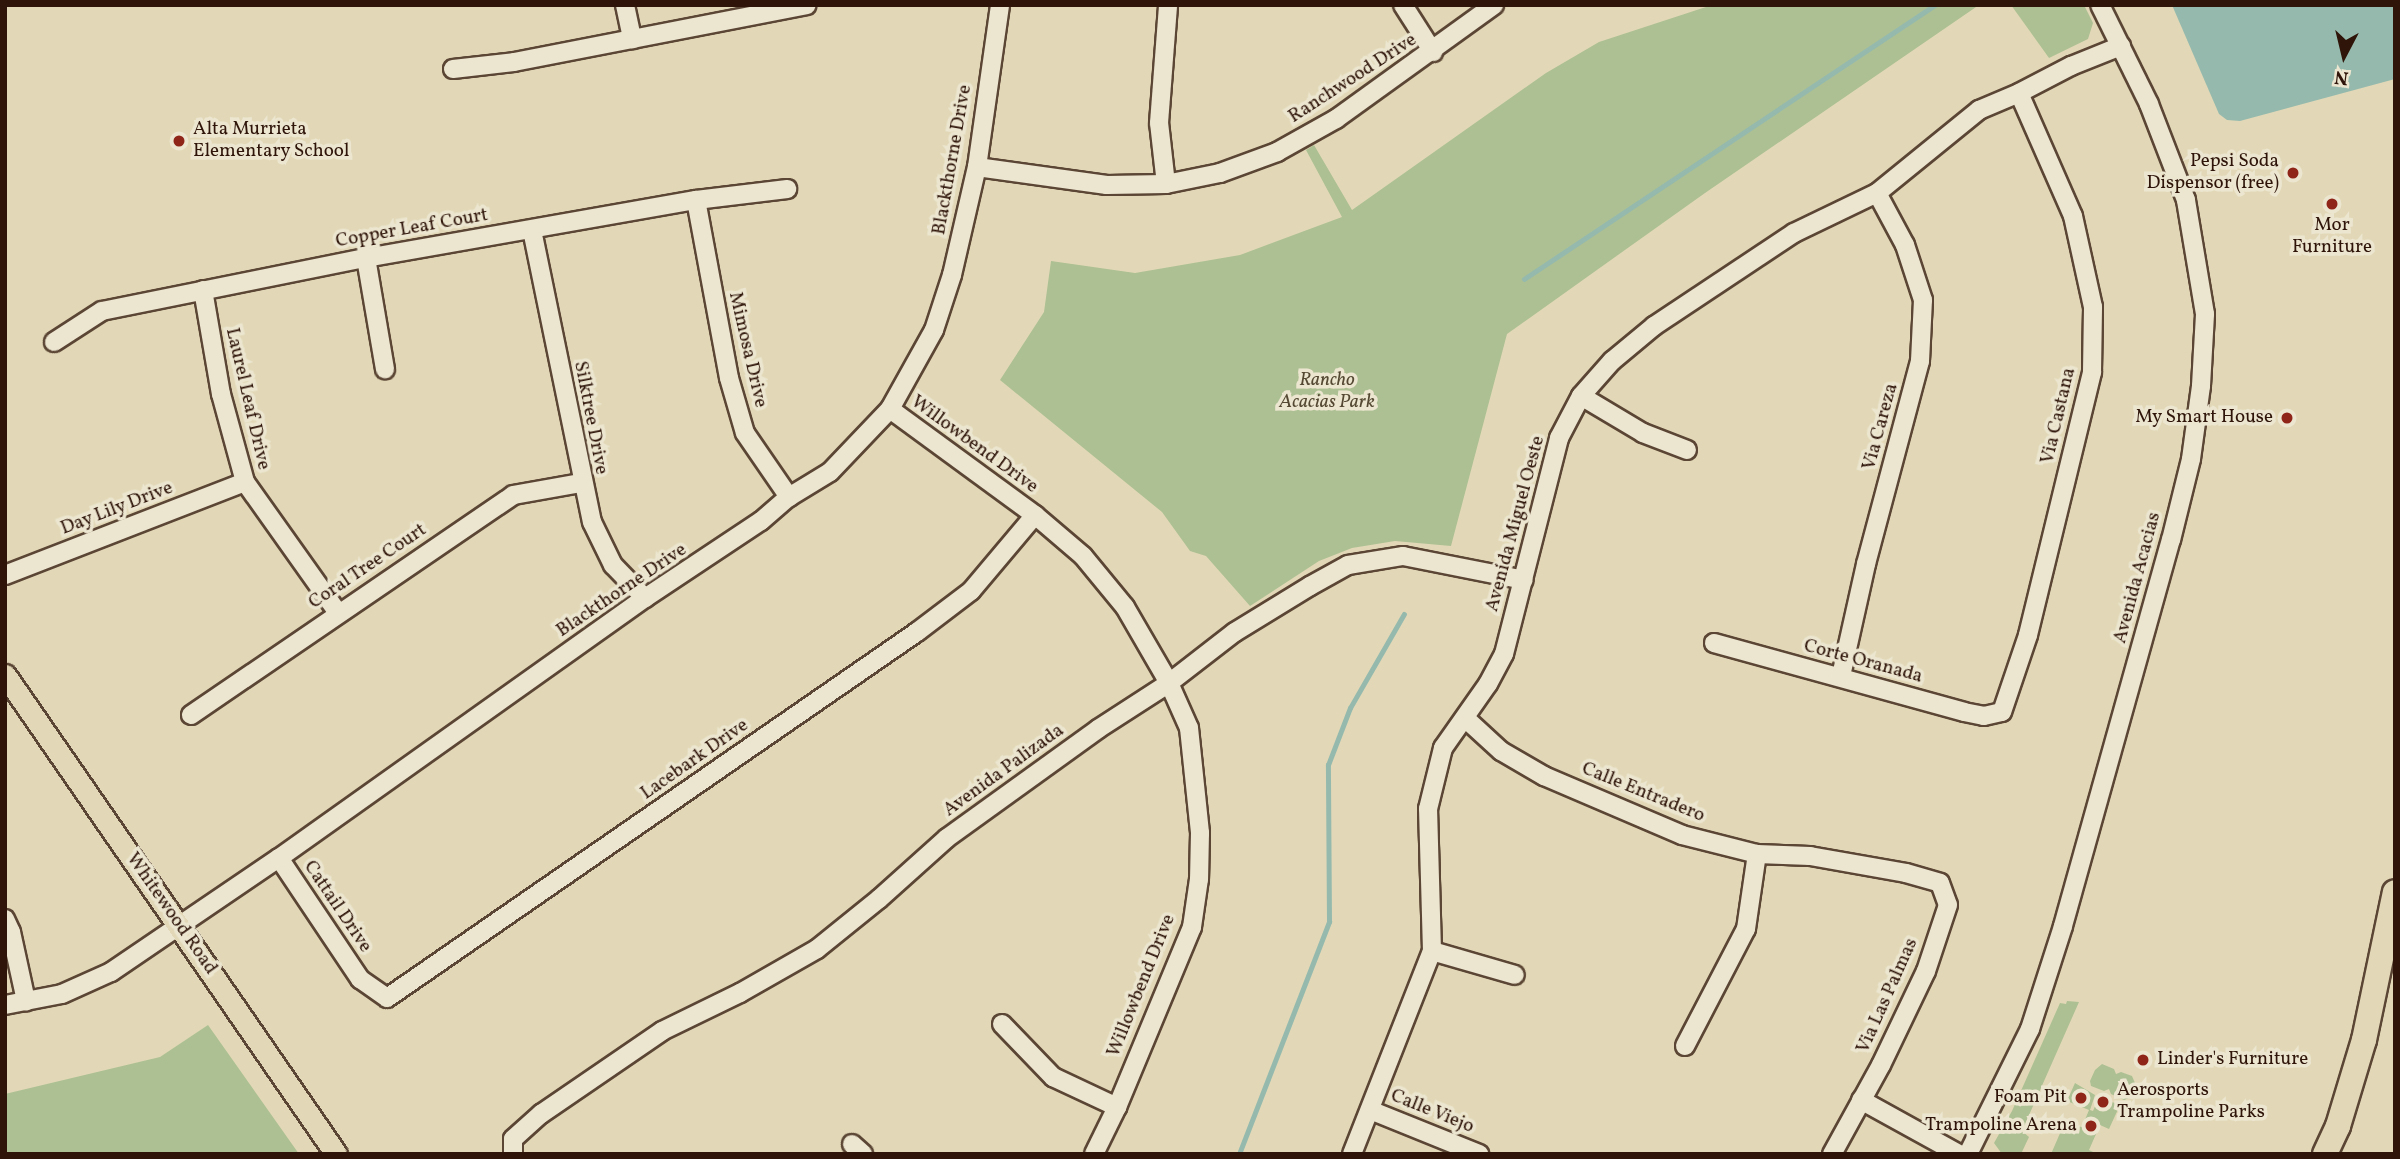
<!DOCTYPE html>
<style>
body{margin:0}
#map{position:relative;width:2400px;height:1159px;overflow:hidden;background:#e2d8b7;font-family:Vollkorn,serif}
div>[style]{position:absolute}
.green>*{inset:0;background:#adc093}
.water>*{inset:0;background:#95baad}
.stream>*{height:4.5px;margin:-2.25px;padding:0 2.25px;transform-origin:2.25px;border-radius:2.25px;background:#95baad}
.roads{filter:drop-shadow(2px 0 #5b4534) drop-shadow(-2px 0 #5b4534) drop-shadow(0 2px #5b4534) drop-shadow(0 -2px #5b4534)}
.minor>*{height:18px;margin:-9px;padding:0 9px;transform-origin:9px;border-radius:9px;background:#ece6d0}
.major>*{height:21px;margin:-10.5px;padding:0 10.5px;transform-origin:10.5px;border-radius:10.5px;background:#e2d8b7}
.highway>*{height:24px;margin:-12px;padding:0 12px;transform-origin:12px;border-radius:12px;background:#e2d8b7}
.dots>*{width:19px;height:19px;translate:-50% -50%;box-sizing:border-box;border:4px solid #ece6d0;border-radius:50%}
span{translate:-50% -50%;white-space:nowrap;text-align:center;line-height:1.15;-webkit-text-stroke:7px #ece6d0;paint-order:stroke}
.street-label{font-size:19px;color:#2e1409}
.poi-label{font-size:19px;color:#2e1409}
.left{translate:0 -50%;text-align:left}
.right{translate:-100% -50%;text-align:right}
.park-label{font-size:19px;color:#544832;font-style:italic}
.frame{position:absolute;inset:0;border:7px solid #2e1409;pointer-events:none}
.north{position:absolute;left:2309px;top:21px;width:70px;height:70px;-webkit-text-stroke:5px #ece6d0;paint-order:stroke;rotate:187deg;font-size:19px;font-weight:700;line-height:28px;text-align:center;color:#2e1409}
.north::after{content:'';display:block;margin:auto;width:24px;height:32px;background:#2e1409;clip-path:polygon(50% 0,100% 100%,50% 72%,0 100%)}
</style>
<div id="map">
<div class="green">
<div style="clip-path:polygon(1712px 5px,1979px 5px,1705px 193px,1507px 334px,1451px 546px,1395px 541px,1352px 548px,1319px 561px,1250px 606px,1206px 556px,1190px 551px,1162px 512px,1000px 380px,1044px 312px,1051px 261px,1135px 273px,1240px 255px,1342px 217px,1306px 150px,1314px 145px,1352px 210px,1546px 73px,1599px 42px)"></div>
<div style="clip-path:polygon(2011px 5px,2084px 5px,2093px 23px,2088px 39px,2049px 58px)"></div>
<div style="clip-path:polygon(2067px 1001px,2079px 1002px,2022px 1131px,2029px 1137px,2021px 1154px,2002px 1154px,1994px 1143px,2012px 1111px,2060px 1003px,2066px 1004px)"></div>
<div style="clip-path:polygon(208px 1025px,299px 1154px,5px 1154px,5px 1094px,160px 1057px)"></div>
<div style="clip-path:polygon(2102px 1064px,2114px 1069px,2116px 1074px,2121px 1072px,2132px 1076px,2135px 1083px,2129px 1098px,2124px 1100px,2111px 1094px,2109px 1089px,2104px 1091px,2091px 1086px,2090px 1081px,2095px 1070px)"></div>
<div style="clip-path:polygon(2075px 1083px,2095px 1095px,2090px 1110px,2093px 1111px,2099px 1097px,2120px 1105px,2109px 1129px,2100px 1125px,2089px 1150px,2097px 1154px,2051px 1154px,2064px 1124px,2082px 1127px,2089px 1110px,2067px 1101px)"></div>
</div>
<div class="water">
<div style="clip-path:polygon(2172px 5px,2395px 5px,2395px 79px,2240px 121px,2227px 120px,2219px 114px)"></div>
</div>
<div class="stream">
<div style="left:1524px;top:279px;width:494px;rotate:-33.7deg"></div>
<div style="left:1239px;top:1154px;width:249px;rotate:-68.8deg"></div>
<div style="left:1329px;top:922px;width:157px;rotate:-90.4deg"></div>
<div style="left:1328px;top:765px;width:61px;rotate:-68.9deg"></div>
<div style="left:1350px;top:708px;width:108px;rotate:-60.1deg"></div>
</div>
<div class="roads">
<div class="minor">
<div style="left:625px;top:5px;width:35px;rotate:78deg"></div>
<div style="left:1403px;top:5px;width:56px;rotate:57.4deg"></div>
<div style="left:453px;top:69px;width:61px;rotate:-6.5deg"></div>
<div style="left:514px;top:62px;width:298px;rotate:-11deg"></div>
<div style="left:977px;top:167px;width:131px;rotate:7.9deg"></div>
<div style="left:1107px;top:185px;width:59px;rotate:-1deg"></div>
<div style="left:1166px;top:184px;width:55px;rotate:-11.5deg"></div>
<div style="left:1220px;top:173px;width:61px;rotate:-20.2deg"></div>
<div style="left:1277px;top:152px;width:68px;rotate:-29.2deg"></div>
<div style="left:1336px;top:119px;width:195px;rotate:-35.8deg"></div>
<div style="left:1166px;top:184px;width:61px;rotate:-96.5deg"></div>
<div style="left:1159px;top:123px;width:118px;rotate:-85.6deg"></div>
<div style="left:696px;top:200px;width:181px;rotate:79.5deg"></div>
<div style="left:729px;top:378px;width:57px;rotate:73.8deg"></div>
<div style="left:745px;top:433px;width:78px;rotate:55.5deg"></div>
<div style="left:532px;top:230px;width:298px;rotate:78.4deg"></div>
<div style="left:592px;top:522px;width:48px;rotate:64deg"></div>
<div style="left:613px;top:565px;width:46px;rotate:45.9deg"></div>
<div style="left:366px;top:258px;width:113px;rotate:80.3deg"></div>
<div style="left:203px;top:290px;width:106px;rotate:80.2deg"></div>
<div style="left:221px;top:394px;width:91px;rotate:74.7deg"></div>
<div style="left:245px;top:482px;width:161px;rotate:54.6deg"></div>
<div style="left:54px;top:342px;width:57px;rotate:-32.9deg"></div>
<div style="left:102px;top:311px;width:269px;rotate:-11.4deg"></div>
<div style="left:366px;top:258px;width:335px;rotate:-10deg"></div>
<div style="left:696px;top:200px;width:92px;rotate:-6.9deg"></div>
<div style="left:1581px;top:396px;width:72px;rotate:30.8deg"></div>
<div style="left:1643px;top:433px;width:47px;rotate:21.1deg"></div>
<div style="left:890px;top:409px;width:180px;rotate:36.2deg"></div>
<div style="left:1035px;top:515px;width:63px;rotate:40.5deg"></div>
<div style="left:1083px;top:556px;width:66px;rotate:50.5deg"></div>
<div style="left:1125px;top:607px;width:88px;rotate:59.9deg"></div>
<div style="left:1169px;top:683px;width:49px;rotate:66deg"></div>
<div style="left:1189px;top:728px;width:106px;rotate:84deg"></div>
<div style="left:1200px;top:833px;width:46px;rotate:91.2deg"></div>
<div style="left:1199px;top:879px;width:49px;rotate:98.3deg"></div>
<div style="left:1192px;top:927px;width:195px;rotate:112.6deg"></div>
<div style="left:1117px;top:1107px;width:52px;rotate:116.1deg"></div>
<div style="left:5px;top:575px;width:257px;rotate:-21.2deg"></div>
<div style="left:1714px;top:643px;width:259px;rotate:15.4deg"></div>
<div style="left:1964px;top:712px;width:20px;rotate:11deg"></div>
<div style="left:1984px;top:716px;width:18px;rotate:-13deg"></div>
<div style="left:2002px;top:712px;width:81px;rotate:-71.3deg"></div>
<div style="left:2028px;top:635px;width:271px;rotate:-76.3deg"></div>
<div style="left:2092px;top:372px;width:65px;rotate:-89.1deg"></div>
<div style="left:2093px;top:307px;width:93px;rotate:-102.4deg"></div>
<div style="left:2073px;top:216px;width:134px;rotate:-113.7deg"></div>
<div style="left:1841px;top:676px;width:115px;rotate:-77.4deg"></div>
<div style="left:1866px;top:564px;width:210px;rotate:-75.1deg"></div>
<div style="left:1920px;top:361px;width:61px;rotate:-87.2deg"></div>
<div style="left:1923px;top:300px;width:58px;rotate:-108.1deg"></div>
<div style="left:1905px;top:245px;width:59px;rotate:-118.3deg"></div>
<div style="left:191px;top:715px;width:390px;rotate:-34.3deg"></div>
<div style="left:513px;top:495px;width:69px;rotate:-10deg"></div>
<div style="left:1465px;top:718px;width:49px;rotate:42.5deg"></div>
<div style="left:1501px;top:751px;width:50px;rotate:30.2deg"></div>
<div style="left:1544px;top:776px;width:150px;rotate:23.1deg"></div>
<div style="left:1682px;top:835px;width:77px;rotate:14.2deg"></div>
<div style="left:1757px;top:854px;width:53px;rotate:2.2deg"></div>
<div style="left:1810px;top:856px;width:97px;rotate:10deg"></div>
<div style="left:1906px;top:873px;width:35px;rotate:16deg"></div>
<div style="left:1940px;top:883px;width:23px;rotate:70deg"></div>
<div style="left:1948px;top:905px;width:70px;rotate:108.4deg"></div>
<div style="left:1926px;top:971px;width:104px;rotate:115.6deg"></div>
<div style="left:1881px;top:1065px;width:102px;rotate:118.8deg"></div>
<div style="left:279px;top:858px;width:146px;rotate:56.2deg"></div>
<div style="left:360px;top:979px;width:33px;rotate:35deg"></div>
<div style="left:387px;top:998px;width:644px;rotate:-34.63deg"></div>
<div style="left:917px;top:632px;width:68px;rotate:-37.2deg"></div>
<div style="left:971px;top:591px;width:99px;rotate:-49.9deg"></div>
<div style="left:5px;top:919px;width:14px;rotate:65deg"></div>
<div style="left:11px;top:932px;width:71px;rotate:77.7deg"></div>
<div style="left:1432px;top:951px;width:86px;rotate:16.1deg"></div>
<div style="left:5px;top:1005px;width:58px;rotate:-10.9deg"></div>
<div style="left:62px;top:994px;width:54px;rotate:-24.2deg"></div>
<div style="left:111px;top:972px;width:203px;rotate:-34.2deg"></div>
<div style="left:279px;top:858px;width:449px;rotate:-35.4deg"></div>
<div style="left:645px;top:598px;width:139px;rotate:-33.6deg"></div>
<div style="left:761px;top:521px;width:37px;rotate:-41deg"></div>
<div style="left:789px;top:497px;width:48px;rotate:-31.4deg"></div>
<div style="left:830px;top:472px;width:87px;rotate:-46.4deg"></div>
<div style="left:890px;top:409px;width:90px;rotate:-60.9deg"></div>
<div style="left:934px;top:330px;width:58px;rotate:-71.9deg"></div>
<div style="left:952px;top:275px;width:111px;rotate:-77deg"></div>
<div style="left:977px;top:167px;width:164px;rotate:-81.9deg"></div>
<div style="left:1002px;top:1024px;width:74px;rotate:46.1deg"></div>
<div style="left:1053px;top:1077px;width:71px;rotate:25.1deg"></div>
<div style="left:1685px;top:1046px;width:132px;rotate:-62.5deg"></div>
<div style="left:1746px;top:929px;width:76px;rotate:-81.7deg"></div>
<div style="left:1861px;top:1100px;width:112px;rotate:28.9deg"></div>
<div style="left:1370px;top:1110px;width:118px;rotate:22deg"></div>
<div style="left:852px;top:1144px;width:15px;rotate:42deg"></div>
<div style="left:513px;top:1154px;width:15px;rotate:-90deg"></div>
<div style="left:513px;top:1139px;width:38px;rotate:-42deg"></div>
<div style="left:541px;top:1114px;width:147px;rotate:-34.4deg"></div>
<div style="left:662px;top:1031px;width:87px;rotate:-26deg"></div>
<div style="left:740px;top:993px;width:89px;rotate:-29.7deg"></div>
<div style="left:817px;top:949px;width:80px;rotate:-38.9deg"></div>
<div style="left:879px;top:899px;width:91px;rotate:-41.9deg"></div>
<div style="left:947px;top:838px;width:186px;rotate:-35.8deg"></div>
<div style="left:1098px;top:729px;width:85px;rotate:-32.9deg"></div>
<div style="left:1169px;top:683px;width:83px;rotate:-37.7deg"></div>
<div style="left:1235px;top:632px;width:88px;rotate:-31.5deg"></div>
<div style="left:1310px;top:586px;width:43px;rotate:-28.9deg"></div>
<div style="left:1348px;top:565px;width:56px;rotate:-9.3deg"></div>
<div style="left:1403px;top:556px;width:123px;rotate:11.2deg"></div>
<div style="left:1352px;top:1154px;width:218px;rotate:-68.5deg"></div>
<div style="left:1432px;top:951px;width:142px;rotate:-91.6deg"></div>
<div style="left:1428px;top:809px;width:63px;rotate:-76.2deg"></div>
<div style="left:1443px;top:748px;width:78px;rotate:-54.9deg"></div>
<div style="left:1488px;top:684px;width:34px;rotate:-62deg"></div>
<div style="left:1504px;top:654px;width:223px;rotate:-75.7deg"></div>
<div style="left:1559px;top:438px;width:47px;rotate:-62.4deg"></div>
<div style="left:1581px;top:396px;width:47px;rotate:-48.5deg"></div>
<div style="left:1612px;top:361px;width:55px;rotate:-39.8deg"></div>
<div style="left:1654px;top:326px;width:168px;rotate:-33.6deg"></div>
<div style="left:1794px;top:233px;width:92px;rotate:-25.7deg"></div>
<div style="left:1877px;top:193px;width:132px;rotate:-39.1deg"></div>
<div style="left:1979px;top:110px;width:43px;rotate:-23deg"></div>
<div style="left:2019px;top:93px;width:59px;rotate:-27.4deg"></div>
<div style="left:2071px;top:66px;width:54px;rotate:-21.8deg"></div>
<div style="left:1968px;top:1154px;width:140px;rotate:-63.6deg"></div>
<div style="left:2030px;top:1029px;width:108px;rotate:-72.2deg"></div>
<div style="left:2063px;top:926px;width:401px;rotate:-74.4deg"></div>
<div style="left:2171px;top:540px;width:83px;rotate:-76.1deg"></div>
<div style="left:2191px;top:459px;width:74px;rotate:-82.2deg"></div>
<div style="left:2201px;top:386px;width:72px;rotate:-86.8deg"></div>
<div style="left:2205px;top:314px;width:116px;rotate:-99.5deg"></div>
<div style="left:2186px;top:200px;width:103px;rotate:-111.1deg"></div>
<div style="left:2149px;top:104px;width:110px;rotate:-116.3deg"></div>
</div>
<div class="major">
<div style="left:5px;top:675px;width:582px;rotate:55.35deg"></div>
</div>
<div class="highway">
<div style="left:2325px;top:1154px;width:31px;rotate:-65deg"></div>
<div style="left:2338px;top:1126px;width:90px;rotate:-73.2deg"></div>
<div style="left:2364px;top:1040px;width:151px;rotate:-78.2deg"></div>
</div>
</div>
<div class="dots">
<div style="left:179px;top:141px;background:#8f2418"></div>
<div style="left:2293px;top:173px;background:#8f2418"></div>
<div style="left:2332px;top:204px;background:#8f2418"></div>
<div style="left:2287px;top:418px;background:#8f2418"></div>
<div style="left:2143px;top:1060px;background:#8f2418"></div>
<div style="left:2081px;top:1098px;background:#8f2418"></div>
<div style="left:2103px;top:1102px;background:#8f2418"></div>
<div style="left:2091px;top:1126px;background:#8f2418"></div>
</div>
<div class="street-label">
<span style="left:1353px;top:79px;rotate:-33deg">Ranchwood Drive</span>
<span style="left:953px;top:160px;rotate:-80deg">Blackthorne Drive</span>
<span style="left:412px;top:229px;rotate:-10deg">Copper Leaf Court</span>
<span style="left:747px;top:350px;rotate:77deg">Mimosa Drive</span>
<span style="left:247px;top:399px;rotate:77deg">Laurel Leaf Drive</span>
<span style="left:2059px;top:416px;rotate:-77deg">Via Castana</span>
<span style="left:590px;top:418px;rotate:79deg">Silktree Drive</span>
<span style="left:1881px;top:427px;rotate:-75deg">Via Careza</span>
<span style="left:974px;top:445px;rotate:36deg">Willowbend Drive</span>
<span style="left:117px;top:509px;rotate:-21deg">Day Lily Drive</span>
<span style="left:1516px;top:524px;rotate:-75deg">Avenida Miguel Oeste</span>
<span style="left:368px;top:567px;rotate:-34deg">Coral Tree Court</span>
<span style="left:2138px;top:578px;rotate:-75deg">Avenida Acacias</span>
<span style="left:622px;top:591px;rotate:-34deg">Blackthorne Drive</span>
<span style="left:1863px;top:662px;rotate:15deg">Corte Oranada</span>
<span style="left:695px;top:760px;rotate:-35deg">Lacebark Drive</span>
<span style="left:1004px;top:771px;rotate:-36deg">Avenida Palizada</span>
<span style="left:1643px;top:793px;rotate:22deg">Calle Entradero</span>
<span style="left:337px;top:907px;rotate:56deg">Cattail Drive</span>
<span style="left:171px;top:914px;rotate:55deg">Whitewood Road</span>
<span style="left:1142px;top:986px;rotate:-68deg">Willowbend Drive</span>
<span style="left:1888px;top:996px;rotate:-66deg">Via Las Palmas</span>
<span style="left:1432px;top:1112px;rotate:22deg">Calle Viejo</span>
</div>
<div class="poi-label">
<span class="left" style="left:193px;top:141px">Alta Murrieta<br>Elementary School</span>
<span class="right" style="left:2279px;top:173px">Pepsi Soda<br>Dispensor (free)</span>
<span style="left:2332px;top:237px">Mor<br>Furniture</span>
<span class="right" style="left:2273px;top:418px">My Smart House</span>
<span class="left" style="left:2157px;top:1060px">Linder's Furniture</span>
<span class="left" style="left:2117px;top:1102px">Aerosports<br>Trampoline Parks</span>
<span class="right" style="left:2067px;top:1098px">Foam Pit</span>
<span class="right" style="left:2077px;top:1126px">Trampoline Arena</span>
</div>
<div class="park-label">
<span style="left:1327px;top:392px">Rancho<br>Acacias Park</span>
</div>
<div class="frame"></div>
<div class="north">N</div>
</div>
